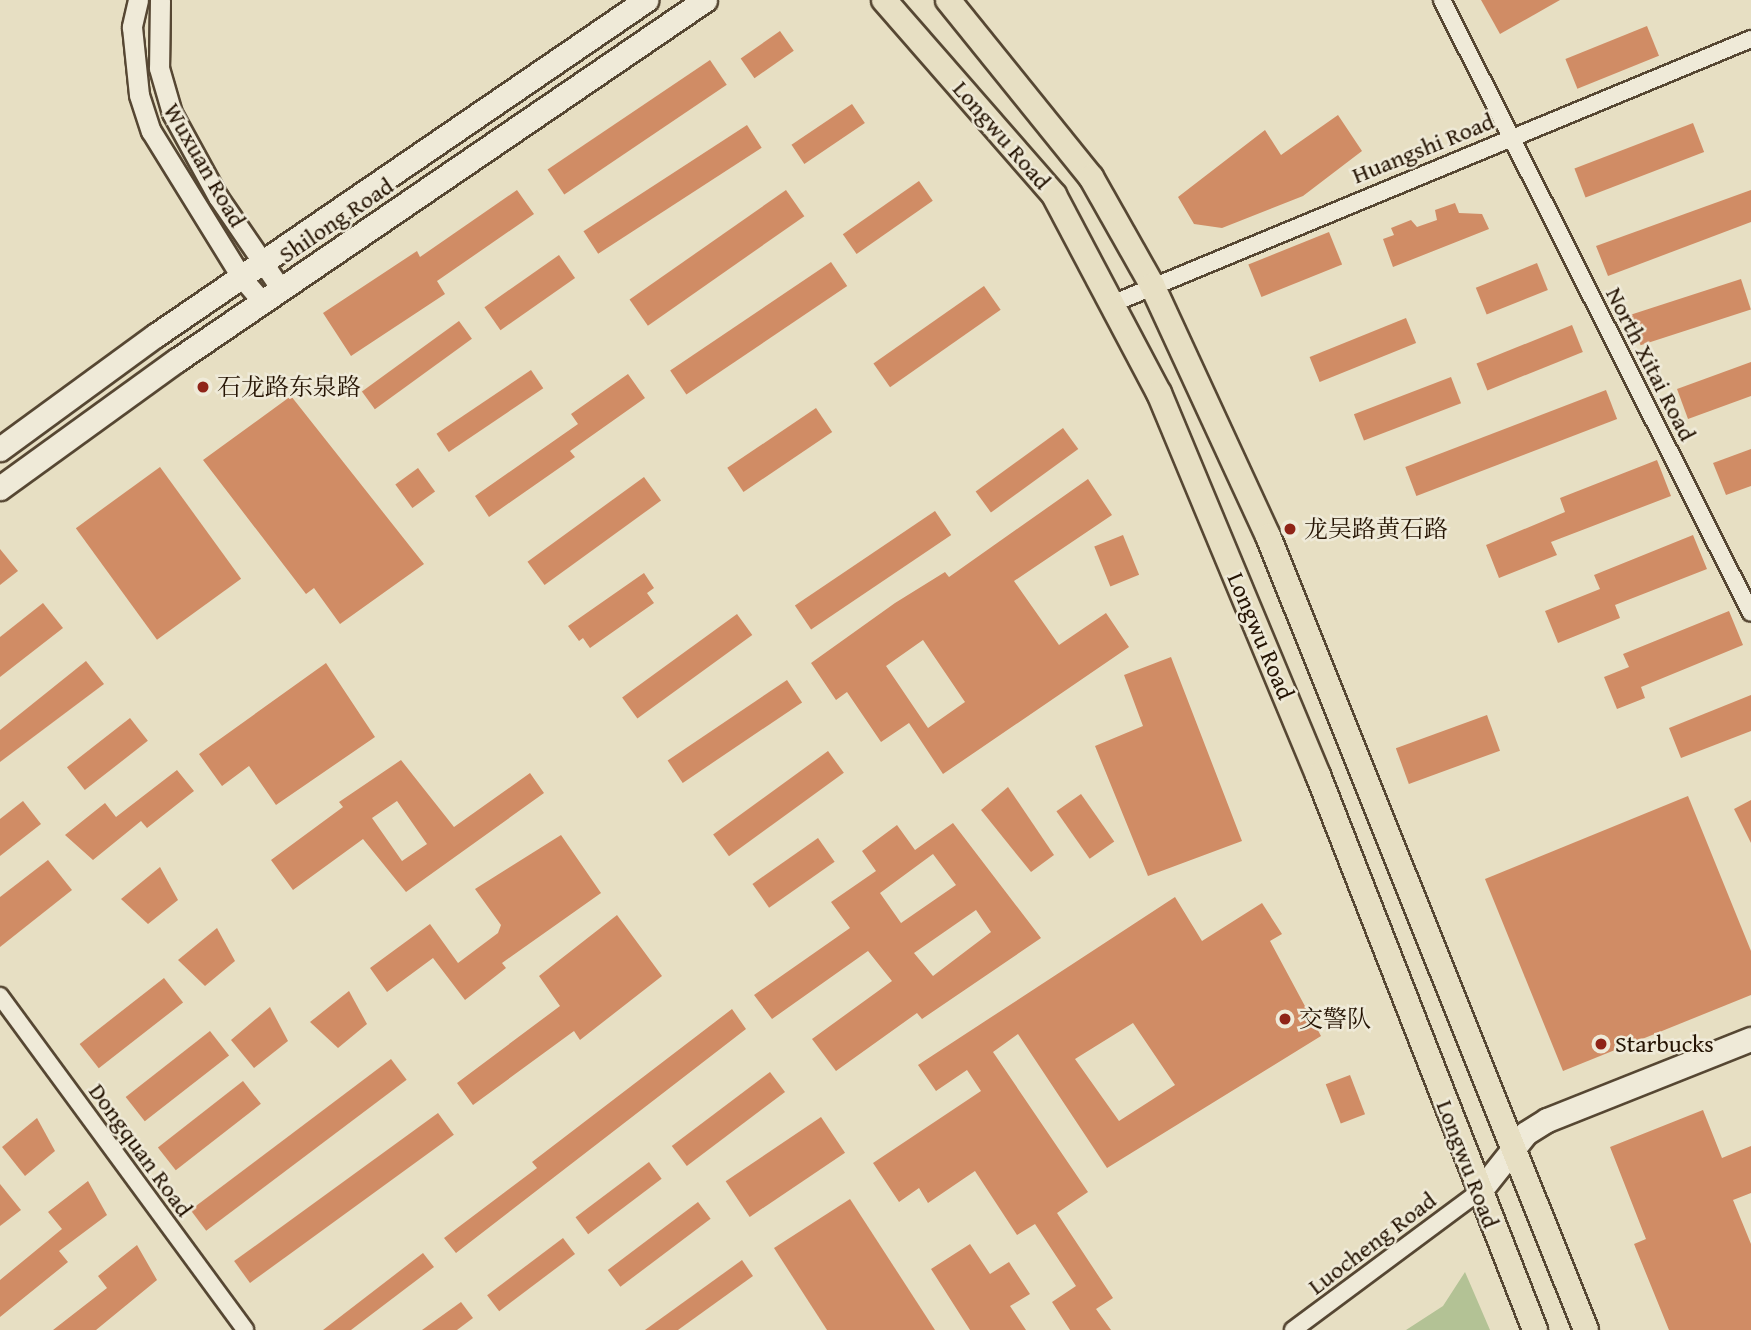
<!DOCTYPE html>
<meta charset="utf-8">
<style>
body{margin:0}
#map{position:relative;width:1751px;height:1330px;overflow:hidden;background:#e7dfc3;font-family:"Gentium Book Plus","Noto Serif SC",serif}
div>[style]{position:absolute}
.green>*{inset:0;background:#b3c295}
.building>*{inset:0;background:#d08c65;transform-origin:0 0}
.roads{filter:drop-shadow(2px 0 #564733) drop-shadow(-2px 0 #564733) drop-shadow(0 2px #564733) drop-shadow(0 -2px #564733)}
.minor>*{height:16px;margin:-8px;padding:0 8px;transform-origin:8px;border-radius:8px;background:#efead8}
.tertiary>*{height:19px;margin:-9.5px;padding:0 9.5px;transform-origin:9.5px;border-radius:9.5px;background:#efead8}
.secondary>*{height:23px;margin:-11.5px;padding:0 11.5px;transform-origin:11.5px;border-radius:11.5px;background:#efead8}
.primary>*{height:24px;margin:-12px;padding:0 12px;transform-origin:12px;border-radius:12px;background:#e7dfc3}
.dots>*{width:19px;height:19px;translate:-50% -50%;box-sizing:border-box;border:4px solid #efead8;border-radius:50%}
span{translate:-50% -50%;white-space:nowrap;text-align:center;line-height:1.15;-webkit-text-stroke:5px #efead8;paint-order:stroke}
.street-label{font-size:24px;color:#251403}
.poi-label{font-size:24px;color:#251403}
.left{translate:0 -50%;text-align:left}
</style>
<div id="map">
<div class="green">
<div style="clip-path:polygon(1465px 1272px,1490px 1330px,1406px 1330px,1443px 1306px)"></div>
</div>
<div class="building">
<div style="clip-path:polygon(1481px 0,1560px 0,1500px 34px)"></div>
<div style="left:1647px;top:26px;width:32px;height:88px;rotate:68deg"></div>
<div style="left:780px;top:31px;width:24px;height:48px;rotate:55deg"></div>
<div style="left:710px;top:60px;width:30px;height:196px;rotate:56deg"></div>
<div style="left:852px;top:104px;width:23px;height:73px;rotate:56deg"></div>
<div style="clip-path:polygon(1338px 115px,1362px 151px,1303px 196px,1222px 228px,1194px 224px,1178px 197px,1265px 130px,1281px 155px)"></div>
<div style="left:1693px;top:123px;width:31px;height:127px;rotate:69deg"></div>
<div style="left:747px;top:125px;width:27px;height:195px;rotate:57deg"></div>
<div style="left:919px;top:181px;width:24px;height:93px;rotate:55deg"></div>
<div style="clip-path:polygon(517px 190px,534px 214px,437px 281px,445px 294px,351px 356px,323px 313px,417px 251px,420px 257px)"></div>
<div style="left:786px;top:190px;width:32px;height:191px;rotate:55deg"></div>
<div style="clip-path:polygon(1751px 190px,1751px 222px,1608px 276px,1596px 246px)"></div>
<div style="clip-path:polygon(1455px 203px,1459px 213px,1482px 214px,1489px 229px,1393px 267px,1383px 239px,1394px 235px,1391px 228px,1411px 220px,1417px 227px,1437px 220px,1435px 210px)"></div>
<div style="left:1329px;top:232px;width:35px;height:87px;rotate:68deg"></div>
<div style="left:559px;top:255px;width:28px;height:91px;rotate:55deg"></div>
<div style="left:831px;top:262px;width:29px;height:194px;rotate:56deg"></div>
<div style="left:1537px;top:263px;width:29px;height:66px;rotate:68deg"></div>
<div style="left:1741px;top:279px;width:32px;height:116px;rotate:72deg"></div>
<div style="left:984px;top:286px;width:29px;height:135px;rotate:55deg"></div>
<div style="left:1406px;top:318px;width:27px;height:104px;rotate:68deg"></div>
<div style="left:459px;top:321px;width:22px;height:120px;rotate:54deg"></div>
<div style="left:1572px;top:325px;width:29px;height:103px;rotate:68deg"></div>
<div style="clip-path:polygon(1751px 362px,1751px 396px,1688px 419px,1677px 389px)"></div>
<div style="left:531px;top:370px;width:22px;height:114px;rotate:56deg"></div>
<div style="clip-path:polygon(628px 374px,645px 398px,570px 451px,575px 457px,489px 517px,475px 496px,578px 424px,571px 414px)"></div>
<div style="left:1451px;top:377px;width:28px;height:104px;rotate:69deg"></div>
<div style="left:1606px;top:390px;width:31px;height:215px;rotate:69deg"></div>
<div style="clip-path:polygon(291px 396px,424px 564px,340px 624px,314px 588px,306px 594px,203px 460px)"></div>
<div style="left:816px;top:408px;width:29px;height:107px;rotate:56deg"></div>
<div style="left:1063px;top:428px;width:26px;height:108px;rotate:54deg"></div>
<div style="clip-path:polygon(1751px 449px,1751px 486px,1726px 495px,1713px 463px)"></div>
<div style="clip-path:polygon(1657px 460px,1671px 496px,1551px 542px,1557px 555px,1499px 578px,1486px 545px,1565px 512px,1560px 498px)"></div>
<div style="left:160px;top:467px;width:138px;height:104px;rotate:54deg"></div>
<div style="left:418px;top:468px;width:29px;height:28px;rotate:54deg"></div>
<div style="left:644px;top:477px;width:29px;height:144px;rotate:54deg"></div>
<div style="clip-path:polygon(evenodd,1088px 479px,1112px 515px,1014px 581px,1059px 645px,1106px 613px,1129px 647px,943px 774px,909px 723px,881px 742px,847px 692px,836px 700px,811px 663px,895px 603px,945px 572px,949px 577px,1088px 479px,923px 640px,965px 702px,928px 728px,886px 666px,923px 640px)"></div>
<div style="left:935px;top:511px;width:29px;height:169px;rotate:56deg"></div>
<div style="left:1123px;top:535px;width:43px;height:31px;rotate:68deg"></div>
<div style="clip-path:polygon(1693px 535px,1707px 569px,1615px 605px,1620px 618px,1558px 643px,1545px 611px,1600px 589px,1594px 575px)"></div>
<div style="clip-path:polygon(0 549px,18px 571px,0 585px)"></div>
<div style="clip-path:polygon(644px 573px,654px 588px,647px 593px,654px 603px,590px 648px,583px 638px,579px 641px,568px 626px)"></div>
<div style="clip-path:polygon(43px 603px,63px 628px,0 677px,0 637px)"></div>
<div style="clip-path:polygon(1729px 611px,1743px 645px,1641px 687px,1645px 698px,1617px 709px,1604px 677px,1629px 667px,1623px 654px)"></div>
<div style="left:737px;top:614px;width:26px;height:142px;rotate:54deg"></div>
<div style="clip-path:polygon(1171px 657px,1242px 841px,1148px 876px,1095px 746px,1143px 726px,1124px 675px)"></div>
<div style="clip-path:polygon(86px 661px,104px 684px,0 762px,0 730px)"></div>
<div style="clip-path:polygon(326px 663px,375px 737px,276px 805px,249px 766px,222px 786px,199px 754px)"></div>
<div style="left:787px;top:680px;width:27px;height:144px;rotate:56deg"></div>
<div style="clip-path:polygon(1751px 695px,1751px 731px,1681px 758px,1669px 728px)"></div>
<div style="left:1487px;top:715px;width:38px;height:97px;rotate:70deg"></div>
<div style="left:130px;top:718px;width:29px;height:80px;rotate:52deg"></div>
<div style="left:828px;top:751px;width:27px;height:142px;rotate:54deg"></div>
<div style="clip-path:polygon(evenodd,401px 760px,454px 827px,530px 773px,544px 793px,406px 892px,363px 839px,293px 890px,271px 860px,343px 807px,339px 802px,401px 760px,397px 801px,427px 844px,402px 861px,372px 818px,397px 801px)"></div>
<div style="clip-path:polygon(177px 770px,194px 791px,147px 828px,141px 821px,93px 860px,65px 835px,105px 803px,116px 817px)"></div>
<div style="clip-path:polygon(1008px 787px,1054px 855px,1031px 872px,981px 810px)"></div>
<div style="left:1081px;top:794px;width:58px;height:30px;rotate:55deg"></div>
<div style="clip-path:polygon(1688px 796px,1751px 951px,1751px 995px,1563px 1071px,1485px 879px)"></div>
<div style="clip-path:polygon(1751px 800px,1751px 843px,1734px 809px)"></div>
<div style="clip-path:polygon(23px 801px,41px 824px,0 856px,0 819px)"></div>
<div style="clip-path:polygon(evenodd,953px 823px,1041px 938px,922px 1019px,917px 1013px,836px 1071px,812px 1039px,892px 981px,868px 951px,772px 1019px,754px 995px,850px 928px,831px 902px,876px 871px,862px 851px,897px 825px,915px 850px,953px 823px,933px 854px,956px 885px,901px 923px,880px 893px,933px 854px,953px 823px,976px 910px,991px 932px,933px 976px,914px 953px,976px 910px)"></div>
<div style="clip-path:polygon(561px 835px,601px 893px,502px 963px,506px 968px,465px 1000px,433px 958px,387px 992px,370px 968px,430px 924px,458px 963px,498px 933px,501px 925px,475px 889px)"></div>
<div style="left:818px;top:838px;width:29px;height:80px;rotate:55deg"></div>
<div style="clip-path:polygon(48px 860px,72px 890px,0 947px,0 897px)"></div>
<div style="clip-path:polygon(160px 867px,178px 900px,148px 924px,121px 899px)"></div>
<div style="clip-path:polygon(evenodd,1175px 897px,1202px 941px,1262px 903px,1282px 934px,1270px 941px,1321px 1036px,1107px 1168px,1018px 1034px,993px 1052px,1088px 1192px,1057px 1213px,1113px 1298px,1096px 1309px,1111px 1330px,1070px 1330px,1052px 1302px,1076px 1286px,1035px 1224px,1017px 1235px,975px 1171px,928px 1203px,919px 1188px,899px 1202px,873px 1163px,981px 1091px,967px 1070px,936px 1091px,918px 1065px,1175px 897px,1133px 1023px,1175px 1085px,1119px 1121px,1075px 1059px,1133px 1023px)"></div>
<div style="clip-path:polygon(617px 915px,662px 976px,580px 1040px,574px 1031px,473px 1105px,457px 1083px,560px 1006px,539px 976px)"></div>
<div style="clip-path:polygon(217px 928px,235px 961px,205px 986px,178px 960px)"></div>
<div style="left:164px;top:978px;width:31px;height:107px;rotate:52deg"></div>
<div style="clip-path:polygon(349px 991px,367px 1024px,338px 1048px,310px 1022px)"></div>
<div style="clip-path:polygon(270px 1007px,288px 1041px,254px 1068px,231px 1040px)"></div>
<div style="clip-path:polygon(732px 1009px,746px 1029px,456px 1253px,444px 1238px,537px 1168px,532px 1162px)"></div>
<div style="left:210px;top:1031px;width:31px;height:107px;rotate:52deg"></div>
<div style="left:391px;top:1059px;width:26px;height:251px;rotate:53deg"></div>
<div style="left:770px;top:1072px;width:25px;height:123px;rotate:53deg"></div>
<div style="left:1350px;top:1075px;width:42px;height:26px;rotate:69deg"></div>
<div style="left:243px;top:1081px;width:29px;height:108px;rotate:52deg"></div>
<div style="clip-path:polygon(1703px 1110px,1722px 1158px,1751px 1146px,1751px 1193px,1733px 1200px,1751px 1244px,1751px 1330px,1669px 1330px,1634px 1244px,1646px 1239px,1610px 1147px)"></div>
<div style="left:438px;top:1113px;width:27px;height:252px;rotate:54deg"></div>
<div style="left:821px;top:1117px;width:43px;height:115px;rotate:56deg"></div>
<div style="clip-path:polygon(37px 1118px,55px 1151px,25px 1176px,2px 1147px)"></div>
<div style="left:649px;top:1162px;width:21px;height:92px;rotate:53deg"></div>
<div style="clip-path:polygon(88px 1181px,107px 1215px,59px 1251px,68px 1262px,0 1317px,0 1280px,62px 1229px,48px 1212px)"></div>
<div style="clip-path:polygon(0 1184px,21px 1210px,0 1226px)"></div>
<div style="clip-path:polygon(850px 1199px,935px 1330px,827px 1330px,774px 1248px)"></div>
<div style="left:698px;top:1202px;width:21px;height:113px;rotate:53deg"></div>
<div style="left:563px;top:1238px;width:20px;height:95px;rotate:53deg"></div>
<div style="clip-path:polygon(970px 1244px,990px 1274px,1009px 1262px,1030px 1294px,1010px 1306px,1026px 1330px,970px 1330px,931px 1269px)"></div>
<div style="clip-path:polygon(137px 1245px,157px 1280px,96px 1330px,53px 1330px,107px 1288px,98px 1276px)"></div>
<div style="clip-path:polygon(423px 1253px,434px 1267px,351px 1330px,323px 1330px)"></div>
<div style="clip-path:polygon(742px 1260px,753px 1276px,678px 1330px,645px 1330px)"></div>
<div style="clip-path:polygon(461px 1302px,473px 1318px,457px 1330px,422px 1330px)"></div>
</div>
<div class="roads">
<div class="minor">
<div style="left:1442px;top:0;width:686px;rotate:63.25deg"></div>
<div style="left:1114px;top:303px;width:690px;rotate:-22.51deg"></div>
<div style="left:0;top:996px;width:414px;rotate:53.7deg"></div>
<div style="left:1293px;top:1330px;width:232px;rotate:-36.6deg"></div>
</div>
<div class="tertiary">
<div style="left:138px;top:0;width:28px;rotate:103deg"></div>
<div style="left:132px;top:27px;width:68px;rotate:84.1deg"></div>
<div style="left:139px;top:95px;width:38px;rotate:72deg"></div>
<div style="left:151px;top:131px;width:172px;rotate:58.3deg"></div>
<div style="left:241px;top:277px;width:33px;rotate:49deg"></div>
<div style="left:160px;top:0;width:68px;rotate:90.8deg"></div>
<div style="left:159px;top:68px;width:47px;rotate:73.9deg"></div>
<div style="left:172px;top:113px;width:96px;rotate:61.3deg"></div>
<div style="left:218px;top:197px;width:112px;rotate:55.6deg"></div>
</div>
<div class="secondary">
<div style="left:0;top:449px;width:193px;rotate:-36.2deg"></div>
<div style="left:156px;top:335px;width:594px;rotate:-34.36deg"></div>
<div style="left:0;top:488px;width:218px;rotate:-35.9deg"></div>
<div style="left:177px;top:360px;width:639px;rotate:-34.29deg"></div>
<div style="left:1479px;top:1192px;width:75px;rotate:-51.5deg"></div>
<div style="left:1526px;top:1133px;width:25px;rotate:-32deg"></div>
<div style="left:1547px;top:1120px;width:219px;rotate:-21.7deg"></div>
</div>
<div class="primary">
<div style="left:884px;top:0;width:259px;rotate:48.9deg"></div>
<div style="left:1054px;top:195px;width:224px;rotate:62.1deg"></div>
<div style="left:1159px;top:393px;width:414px;rotate:67.4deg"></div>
<div style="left:1318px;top:775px;width:596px;rotate:68.64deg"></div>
<div style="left:948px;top:0;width:228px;rotate:51.1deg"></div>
<div style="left:1091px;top:177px;width:124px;rotate:60.5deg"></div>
<div style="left:1152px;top:285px;width:277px;rotate:65.2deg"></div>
<div style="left:1268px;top:536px;width:855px;rotate:68.17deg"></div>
</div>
</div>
<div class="dots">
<div style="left:203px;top:387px;background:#8f2418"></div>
<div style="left:1290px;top:529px;background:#8f2418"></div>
<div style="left:1285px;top:1019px;background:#8f2418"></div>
<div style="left:1601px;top:1044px;background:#8f2418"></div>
</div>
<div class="street-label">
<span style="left:1002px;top:135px;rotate:49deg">Longwu Road</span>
<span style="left:1423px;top:148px;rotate:-22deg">Huangshi Road</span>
<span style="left:205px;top:165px;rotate:60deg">Wuxuan Road</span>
<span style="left:336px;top:220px;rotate:-34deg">Shilong Road</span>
<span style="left:1651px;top:364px;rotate:63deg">North Xitai Road</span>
<span style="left:1261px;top:636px;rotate:67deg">Longwu Road</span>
<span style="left:141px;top:1150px;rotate:54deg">Dongquan Road</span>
<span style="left:1468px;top:1164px;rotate:69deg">Longwu Road</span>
<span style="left:1372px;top:1243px;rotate:-37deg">Luocheng Road</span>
</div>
<div class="poi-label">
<span class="left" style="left:217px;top:387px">石龙路东泉路</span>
<span class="left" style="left:1304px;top:529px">龙吴路黄石路</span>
<span class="left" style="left:1299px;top:1019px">交警队</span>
<span class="left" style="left:1615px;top:1044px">Starbucks</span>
</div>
</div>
